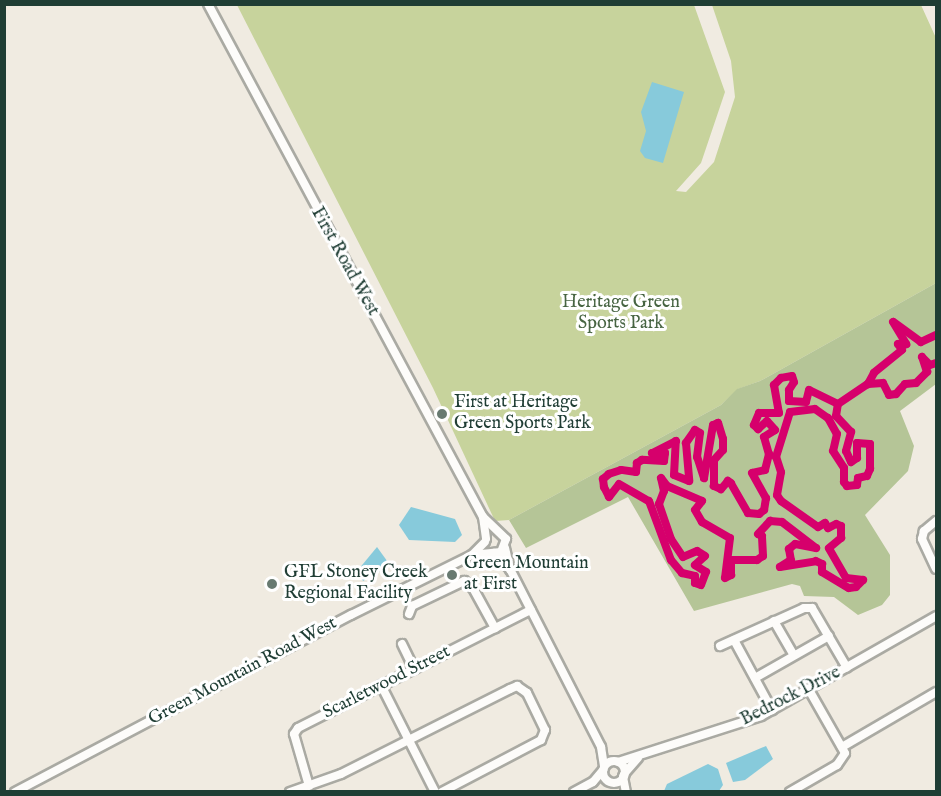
<!DOCTYPE html>
<style>
body{margin:0}
#map{position:relative;width:941px;height:796px;overflow:hidden;background:#f0ebe1;font-family:"IM FELL English",serif}
div>[style]{position:absolute}
.green>*{inset:0;background:#c7d39c}
.forest>*{inset:0;background:#b5c597}
.water>*{inset:0;background:#87cadb}
.roads{filter:drop-shadow(2px 0 #aaaaa3) drop-shadow(-2px 0 #aaaaa3) drop-shadow(0 2px #aaaaa3) drop-shadow(0 -2px #aaaaa3)}
.minor>*{height:8px;margin:-4px;padding:0 4px;transform-origin:4px;border-radius:4px;background:#fdfcfa}
.minor>.ring{margin:-4px;padding:0;box-sizing:content-box;background:none;border:8px solid #fdfcfa;border-radius:50%}
.cycleway>*{height:8px;margin:-4px;padding:0 4px;transform-origin:4px;border-radius:4px;background:#d6006c}
.dots>*{width:16px;height:16px;translate:-50% -50%;box-sizing:border-box;border:3px solid #fff;border-radius:50%}
span{translate:-50% -50%;white-space:nowrap;text-align:center;line-height:1.15;-webkit-text-stroke:6px #fff;paint-order:stroke}
.street-label{font-size:18px;color:#1f3d34}
.park-label{font-size:18px;color:#476442}
.poi-label{font-size:18px;color:#1f3d34}
.left{translate:0 -50%;text-align:left}
.frame{position:absolute;inset:0;border:6px solid #1f3d34;pointer-events:none}
</style>
<div id="map">
<div class="green">
<div style="clip-path:polygon(237px 5px,694px 5px,725px 92px,701px 163px,676px 191px,686px 192px,714px 162px,735px 97px,731px 61px,712px 5px,921px 5px,936px 38px,936px 283px,760px 381px,738px 389px,721px 405px,509px 520px,495px 521px,433px 388px)"></div>
</div>
<div class="forest">
<div style="clip-path:polygon(936px 283px,936px 384px,900px 411px,914px 446px,908px 471px,865px 515px,890px 555px,890px 595px,882px 605px,858px 615px,834px 597px,804px 596px,800px 586px,792px 584px,694px 611px,628px 497px,526px 548px,509px 520px,721px 405px,737px 389px,760px 381px)"></div>
</div>
<div class="water">
<div style="clip-path:polygon(652px 82px,684px 92px,663px 163px,645px 158px,640px 151px,646px 131px,641px 112px)"></div>
<div style="clip-path:polygon(411px 507px,455px 519px,462px 535px,455px 542px,409px 540px,399px 525px)"></div>
<div style="clip-path:polygon(377px 547px,390px 565px,363px 581px,358px 570px)"></div>
<div style="clip-path:polygon(766px 746px,773px 759px,745px 780px,733px 782px,726px 763px)"></div>
<div style="clip-path:polygon(708px 764px,718px 769px,723px 785px,719px 791px,664px 791px,667px 784px)"></div>
</div>
<div class="roads">
<div class="minor">
<div style="left:208px;top:4px;width:582px;rotate:61.81deg"></div>
<div style="left:483px;top:517px;width:22px;rotate:82deg"></div>
<div style="left:936px;top:521px;width:16px;rotate:140deg"></div>
<div style="left:924px;top:531px;width:8px;rotate:104deg"></div>
<div style="left:922px;top:539px;width:33px;rotate:65deg"></div>
<div style="left:505px;top:548px;width:22px;rotate:77deg"></div>
<div style="left:494px;top:553px;width:23px;rotate:45deg"></div>
<div style="left:510px;top:569px;width:200px;rotate:62.9deg"></div>
<div style="left:601px;top:747px;width:19px;rotate:81deg"></div>
<div style="left:472px;top:555px;width:18px;rotate:-45deg"></div>
<div style="left:409px;top:614px;width:9px;rotate:-69deg"></div>
<div style="left:412px;top:606px;width:58px;rotate:-25.7deg"></div>
<div style="left:464px;top:581px;width:11px;rotate:38deg"></div>
<div style="left:473px;top:588px;width:46px;rotate:61.2deg"></div>
<div style="left:774px;top:621px;width:39px;rotate:60deg"></div>
<div style="left:734px;top:640px;width:80px;rotate:61.5deg"></div>
<div style="left:402px;top:644px;width:28px;rotate:64deg"></div>
<div style="left:720px;top:646px;width:92px;rotate:-24.3deg"></div>
<div style="left:804px;top:608px;width:8px"></div>
<div style="left:812px;top:608px;width:69px;rotate:59.7deg"></div>
<div style="left:755px;top:678px;width:85px;rotate:-29.6deg"></div>
<div style="left:381px;top:685px;width:120px;rotate:63.2deg"></div>
<div style="left:842px;top:747px;width:109px;rotate:-30.3deg"></div>
<div class="ring" style="left:603px;top:761px;width:14px;height:14px"></div>
<div style="left:618px;top:762px;width:150px;rotate:-17.8deg"></div>
<div style="left:761px;top:716px;width:202px;rotate:-29.7deg"></div>
<div style="left:624px;top:774px;width:21px;rotate:-49deg"></div>
<div style="left:623px;top:777px;width:15px;rotate:79deg"></div>
<div style="left:309px;top:786px;width:54px;rotate:-106.1deg"></div>
<div style="left:294px;top:734px;width:7px;rotate:-56deg"></div>
<div style="left:298px;top:728px;width:261px;rotate:-26.9deg"></div>
<div style="left:15px;top:792px;width:380px;rotate:-27.8deg"></div>
<div style="left:351px;top:615px;width:135px;rotate:-26.4deg"></div>
<div style="left:472px;top:555px;width:29px;rotate:-6deg"></div>
<div style="left:501px;top:552px;width:14px;rotate:-69deg"></div>
<div style="left:506px;top:539px;width:32px;rotate:-136deg"></div>
<div style="left:290px;top:792px;width:54px;rotate:-19.4deg"></div>
<div style="left:341px;top:774px;width:189px;rotate:-26.7deg"></div>
<div style="left:510px;top:689px;width:8px;rotate:-23deg"></div>
<div style="left:517px;top:686px;width:12px;rotate:35deg"></div>
<div style="left:527px;top:693px;width:41px;rotate:64.1deg"></div>
<div style="left:545px;top:730px;width:11px;rotate:112deg"></div>
<div style="left:541px;top:740px;width:112px;rotate:152.3deg"></div>
<div style="left:574px;top:792px;width:21px;rotate:-28deg"></div>
<div style="left:593px;top:782px;width:16px;rotate:-50deg"></div>
<div style="left:790px;top:792px;width:54px;rotate:-29.9deg"></div>
<div style="left:837px;top:765px;width:14px;rotate:-56deg"></div>
<div style="left:845px;top:753px;width:73px;rotate:-119.7deg"></div>
</div>
</div>
<div class="cycleway">
<div style="left:936px;top:335px;width:17px;rotate:155deg"></div>
<div style="left:921px;top:342px;width:34px;rotate:-144deg"></div>
<div style="left:893px;top:322px;width:26px;rotate:59deg"></div>
<div style="left:906px;top:344px;width:8px;rotate:180deg"></div>
<div style="left:898px;top:344px;width:7px;rotate:56deg"></div>
<div style="left:902px;top:350px;width:36px;rotate:141deg"></div>
<div style="left:874px;top:373px;width:13px;rotate:119deg"></div>
<div style="left:868px;top:384px;width:15px;rotate:-4deg"></div>
<div style="left:883px;top:383px;width:13px;rotate:63deg"></div>
<div style="left:889px;top:395px;width:7px;rotate:-8deg"></div>
<div style="left:896px;top:394px;width:13px;rotate:-48deg"></div>
<div style="left:905px;top:384px;width:11px;rotate:-5deg"></div>
<div style="left:916px;top:383px;width:16px;rotate:-45deg"></div>
<div style="left:927px;top:372px;width:16px;rotate:-108deg"></div>
<div style="left:922px;top:357px;width:11px;rotate:45deg"></div>
<div style="left:930px;top:365px;width:6px;rotate:-18deg"></div>
<div style="left:838px;top:404px;width:32px;rotate:-154deg"></div>
<div style="left:809px;top:390px;width:12px;rotate:104deg"></div>
<div style="left:806px;top:402px;width:17px;rotate:-177deg"></div>
<div style="left:789px;top:401px;width:11px;rotate:-90deg"></div>
<div style="left:789px;top:390px;width:9px;rotate:-58deg"></div>
<div style="left:794px;top:382px;width:6px;rotate:-108deg"></div>
<div style="left:792px;top:376px;width:11px;rotate:170deg"></div>
<div style="left:781px;top:378px;width:10px;rotate:135deg"></div>
<div style="left:774px;top:385px;width:28px;rotate:80deg"></div>
<div style="left:779px;top:413px;width:20px;rotate:180deg"></div>
<div style="left:759px;top:413px;width:13px;rotate:113deg"></div>
<div style="left:754px;top:425px;width:6px;rotate:45deg"></div>
<div style="left:758px;top:429px;width:12px;rotate:-42deg"></div>
<div style="left:767px;top:421px;width:12px;rotate:48deg"></div>
<div style="left:775px;top:430px;width:13px;rotate:148deg"></div>
<div style="left:764px;top:437px;width:18px;rotate:74deg"></div>
<div style="left:769px;top:454px;width:16px;rotate:104deg"></div>
<div style="left:765px;top:470px;width:13px;rotate:167deg"></div>
<div style="left:752px;top:473px;width:29px;rotate:61deg"></div>
<div style="left:766px;top:498px;width:12px;rotate:99deg"></div>
<div style="left:764px;top:510px;width:6px;rotate:141deg"></div>
<div style="left:759px;top:514px;width:11px;rotate:-175deg"></div>
<div style="left:748px;top:513px;width:34px;rotate:-120deg"></div>
<div style="left:731px;top:483px;width:4px;rotate:-146deg"></div>
<div style="left:728px;top:481px;width:11px;rotate:131deg"></div>
<div style="left:721px;top:489px;width:8px;rotate:-157deg"></div>
<div style="left:714px;top:486px;width:26px;rotate:-90deg"></div>
<div style="left:714px;top:460px;width:13px;rotate:-48deg"></div>
<div style="left:723px;top:450px;width:11px;rotate:-90deg"></div>
<div style="left:723px;top:439px;width:17px;rotate:-107deg"></div>
<div style="left:718px;top:423px;width:5px;rotate:158deg"></div>
<div style="left:713px;top:425px;width:54px;rotate:99.6deg"></div>
<div style="left:704px;top:478px;width:22px;rotate:-108deg"></div>
<div style="left:697px;top:457px;width:24px;rotate:-83deg"></div>
<div style="left:700px;top:433px;width:6px;rotate:-149deg"></div>
<div style="left:695px;top:430px;width:16px;rotate:125deg"></div>
<div style="left:686px;top:443px;width:38px;rotate:85deg"></div>
<div style="left:689px;top:481px;width:16px;rotate:-158deg"></div>
<div style="left:674px;top:475px;width:34px;rotate:-87deg"></div>
<div style="left:676px;top:441px;width:27px;rotate:153deg"></div>
<div style="left:652px;top:453px;width:13px"></div>
<div style="left:665px;top:453px;width:8px;rotate:97deg"></div>
<div style="left:664px;top:461px;width:22px;rotate:-177deg"></div>
<div style="left:642px;top:460px;width:6px;rotate:149deg"></div>
<div style="left:637px;top:463px;width:9px;rotate:96deg"></div>
<div style="left:636px;top:472px;width:15px;rotate:-172deg"></div>
<div style="left:621px;top:470px;width:13px;rotate:162deg"></div>
<div style="left:609px;top:474px;width:8px;rotate:140deg"></div>
<div style="left:603px;top:479px;width:8px;rotate:83deg"></div>
<div style="left:604px;top:487px;width:11px;rotate:63deg"></div>
<div style="left:609px;top:497px;width:16px;rotate:-52deg"></div>
<div style="left:619px;top:484px;width:34px;rotate:30deg"></div>
<div style="left:649px;top:501px;width:63px;rotate:69.6deg"></div>
<div style="left:671px;top:560px;width:17px;rotate:50deg"></div>
<div style="left:682px;top:573px;width:13px;rotate:13deg"></div>
<div style="left:695px;top:576px;width:7px;rotate:90deg"></div>
<div style="left:695px;top:583px;width:6px;rotate:18deg"></div>
<div style="left:701px;top:585px;width:14px;rotate:-69deg"></div>
<div style="left:706px;top:572px;width:13px;rotate:-148deg"></div>
<div style="left:695px;top:565px;width:13px;rotate:-42deg"></div>
<div style="left:705px;top:556px;width:9px;rotate:-148deg"></div>
<div style="left:697px;top:551px;width:15px;rotate:157deg"></div>
<div style="left:683px;top:557px;width:22px;rotate:-124deg"></div>
<div style="left:671px;top:539px;width:37px;rotate:-109deg"></div>
<div style="left:659px;top:504px;width:14px;rotate:-69deg"></div>
<div style="left:664px;top:491px;width:13px;rotate:-103deg"></div>
<div style="left:661px;top:478px;width:10px;rotate:53deg"></div>
<div style="left:667px;top:486px;width:38px;rotate:23deg"></div>
<div style="left:702px;top:501px;width:11px;rotate:128deg"></div>
<div style="left:695px;top:510px;width:14px;rotate:60deg"></div>
<div style="left:702px;top:522px;width:32px;rotate:30deg"></div>
<div style="left:730px;top:538px;width:40px;rotate:97.1deg"></div>
<div style="left:725px;top:578px;width:7px;rotate:-27deg"></div>
<div style="left:731px;top:575px;width:15px;rotate:-90deg"></div>
<div style="left:731px;top:560px;width:26px"></div>
<div style="left:757px;top:560px;width:7px;rotate:-34deg"></div>
<div style="left:763px;top:556px;width:20px;rotate:-93deg"></div>
<div style="left:762px;top:536px;width:4px;rotate:-153deg"></div>
<div style="left:758px;top:534px;width:18px;rotate:-47deg"></div>
<div style="left:770px;top:521px;width:12px;rotate:5deg"></div>
<div style="left:782px;top:522px;width:43px;rotate:37.4deg"></div>
<div style="left:816px;top:548px;width:21px;rotate:-169deg"></div>
<div style="left:795px;top:544px;width:8px;rotate:140deg"></div>
<div style="left:789px;top:549px;width:11px;rotate:80deg"></div>
<div style="left:791px;top:560px;width:13px;rotate:148deg"></div>
<div style="left:780px;top:567px;width:36px;rotate:-9deg"></div>
<div style="left:816px;top:561px;width:7px;rotate:27deg"></div>
<div style="left:822px;top:564px;width:8px;rotate:90deg"></div>
<div style="left:822px;top:572px;width:31px;rotate:31deg"></div>
<div style="left:849px;top:588px;width:7px;rotate:-8deg"></div>
<div style="left:856px;top:587px;width:10px;rotate:-45deg"></div>
<div style="left:863px;top:580px;width:17px;rotate:-173deg"></div>
<div style="left:846px;top:578px;width:34px;rotate:-120deg"></div>
<div style="left:829px;top:548px;width:16px;rotate:-40deg"></div>
<div style="left:841px;top:538px;width:12px;rotate:-90deg"></div>
<div style="left:841px;top:526px;width:5px;rotate:-158deg"></div>
<div style="left:836px;top:524px;width:9px;rotate:153deg"></div>
<div style="left:828px;top:528px;width:6px;rotate:-121deg"></div>
<div style="left:825px;top:523px;width:8px;rotate:150deg"></div>
<div style="left:818px;top:527px;width:45px;rotate:-144.9deg"></div>
<div style="left:781px;top:501px;width:7px;rotate:-124deg"></div>
<div style="left:777px;top:495px;width:23px;rotate:-80deg"></div>
<div style="left:781px;top:472px;width:16px;rotate:-108deg"></div>
<div style="left:776px;top:457px;width:47px;rotate:-72.7deg"></div>
<div style="left:790px;top:412px;width:25px;rotate:-7deg"></div>
<div style="left:815px;top:409px;width:16px;rotate:35deg"></div>
<div style="left:828px;top:418px;width:18px;rotate:61deg"></div>
<div style="left:837px;top:434px;width:17px;rotate:103deg"></div>
<div style="left:833px;top:451px;width:20px;rotate:57deg"></div>
<div style="left:844px;top:468px;width:14px;rotate:90deg"></div>
<div style="left:844px;top:482px;width:5px;rotate:53deg"></div>
<div style="left:847px;top:486px;width:10px;rotate:-6deg"></div>
<div style="left:857px;top:485px;width:7px;rotate:-82deg"></div>
<div style="left:858px;top:478px;width:9px;rotate:-13deg"></div>
<div style="left:867px;top:476px;width:8px;rotate:-67deg"></div>
<div style="left:870px;top:469px;width:25px;rotate:-90deg"></div>
<div style="left:870px;top:444px;width:13px;rotate:-176deg"></div>
<div style="left:857px;top:443px;width:15px;rotate:90deg"></div>
<div style="left:857px;top:458px;width:7px;rotate:146deg"></div>
<div style="left:851px;top:462px;width:12px;rotate:-114deg"></div>
<div style="left:846px;top:451px;width:20px;rotate:-75deg"></div>
<div style="left:851px;top:432px;width:22px;rotate:-133deg"></div>
<div style="left:836px;top:416px;width:12px;rotate:-81deg"></div>
<div style="left:838px;top:404px;width:36px;rotate:-34deg"></div>
</div>
<div class="dots">
<div style="left:442px;top:414px;background:#687a71"></div>
<div style="left:452px;top:575px;background:#687a71"></div>
<div style="left:272px;top:584px;background:#687a71"></div>
</div>
<div class="street-label">
<span style="left:344px;top:262px;rotate:61deg">First Road West</span>
<span style="left:243px;top:672px;rotate:-28deg">Green Mountain Road West</span>
<span style="left:387px;top:683px;rotate:-27deg">Scarletwood Street</span>
<span style="left:791px;top:697px;rotate:-27deg">Bedrock Drive</span>
</div>
<div class="park-label">
<span style="left:621px;top:314px">Heritage Green<br>Sports Park</span>
</div>
<div class="poi-label">
<span class="left" style="left:454px;top:414px">First at Heritage<br>Green Sports Park</span>
<span class="left" style="left:464px;top:575px">Green Mountain<br>at First</span>
<span class="left" style="left:284px;top:584px">GFL Stoney Creek<br>Regional Facility</span>
</div>
<div class="frame"></div>
</div>
